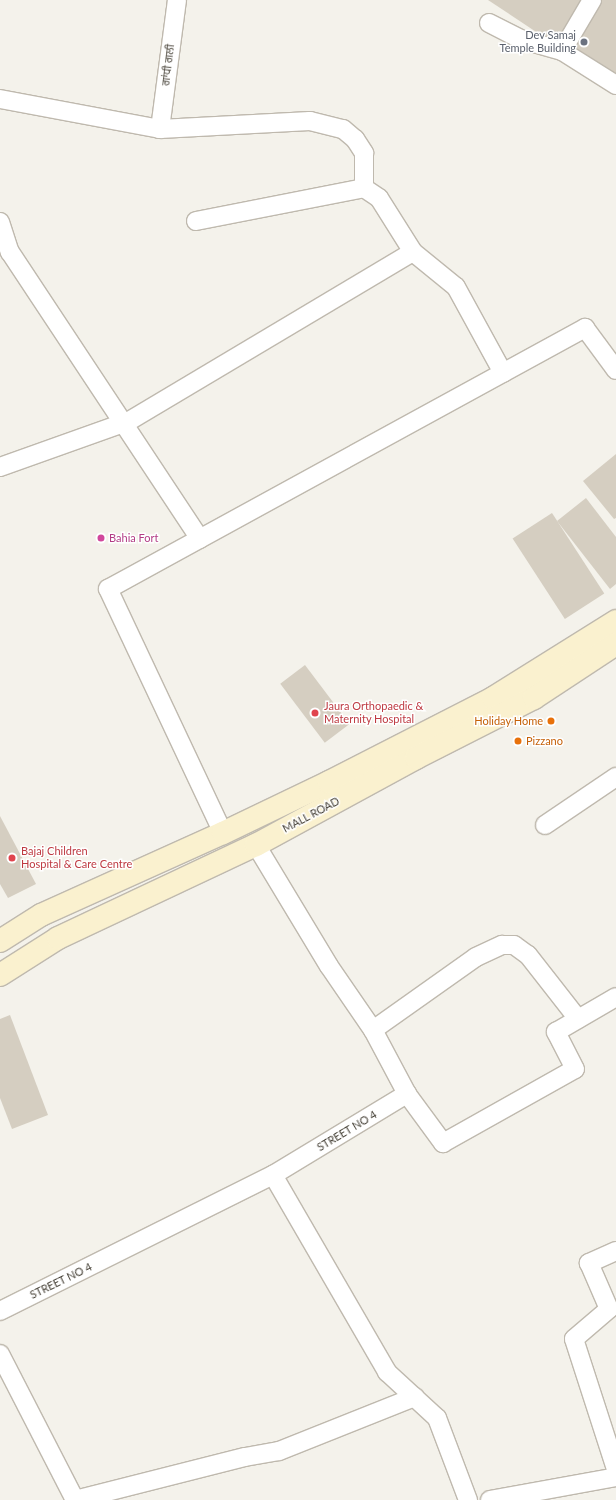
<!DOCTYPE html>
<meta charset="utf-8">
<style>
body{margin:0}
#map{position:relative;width:616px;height:1500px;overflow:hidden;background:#f4f2eb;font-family:Lato,"Noto Sans Gurmukhi",sans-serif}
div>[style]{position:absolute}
.building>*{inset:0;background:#d5cec1;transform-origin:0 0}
.roads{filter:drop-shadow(1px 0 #bfb9ae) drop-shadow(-1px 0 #bfb9ae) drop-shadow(0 1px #bfb9ae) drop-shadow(0 -1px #bfb9ae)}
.street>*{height:18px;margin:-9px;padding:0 9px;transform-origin:9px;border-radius:9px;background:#fff}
.secondary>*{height:22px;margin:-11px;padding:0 11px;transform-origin:11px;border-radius:11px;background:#faf1cf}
.dots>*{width:11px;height:11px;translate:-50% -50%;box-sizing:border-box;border:2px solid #fff;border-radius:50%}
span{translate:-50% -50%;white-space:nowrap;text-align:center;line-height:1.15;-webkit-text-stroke:3px #fff;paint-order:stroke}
.worship-label{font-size:11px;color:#5b616d}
.right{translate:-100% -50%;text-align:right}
.street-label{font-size:11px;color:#484339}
.hotel-label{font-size:11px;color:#b23c85}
.left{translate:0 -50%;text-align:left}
.health-label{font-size:11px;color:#be3a42}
.food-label{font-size:11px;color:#c56008}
</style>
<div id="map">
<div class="building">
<div style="clip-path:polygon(488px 0,616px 0,616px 85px)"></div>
<div style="clip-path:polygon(616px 454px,616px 518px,614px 519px,583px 481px)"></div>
<div style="clip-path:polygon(586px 498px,616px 537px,616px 584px,610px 589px,557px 521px)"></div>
<div style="left:552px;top:513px;width:96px;height:47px;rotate:57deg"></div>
<div style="left:305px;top:665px;width:74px;height:31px;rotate:53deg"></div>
<div style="clip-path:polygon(0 816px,36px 884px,8px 898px,0 884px)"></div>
<div style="clip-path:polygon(10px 1015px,48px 1115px,12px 1129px,0 1098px,0 1019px)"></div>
</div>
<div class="roads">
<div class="street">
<div style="left:489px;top:23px;width:35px;rotate:27deg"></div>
<div style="left:520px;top:39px;width:44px;rotate:15.9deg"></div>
<div style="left:562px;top:51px;width:64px;rotate:32.2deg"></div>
<div style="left:562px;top:51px;width:59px;rotate:-59.5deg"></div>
<div style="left:0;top:99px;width:163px;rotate:10.6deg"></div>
<div style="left:160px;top:129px;width:150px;rotate:-3.1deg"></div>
<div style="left:310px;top:121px;width:34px;rotate:14deg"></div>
<div style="left:343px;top:129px;width:16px;rotate:40deg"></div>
<div style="left:355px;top:139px;width:17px;rotate:57deg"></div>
<div style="left:364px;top:153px;width:35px;rotate:90deg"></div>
<div style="left:160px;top:129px;width:130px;rotate:-82.5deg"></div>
<div style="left:196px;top:221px;width:171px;rotate:-11.1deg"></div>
<div style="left:364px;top:188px;width:18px;rotate:34deg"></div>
<div style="left:379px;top:198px;width:64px;rotate:57.8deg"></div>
<div style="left:413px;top:252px;width:55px;rotate:39.1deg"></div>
<div style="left:456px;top:287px;width:98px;rotate:61.3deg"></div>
<div style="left:0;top:222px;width:32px;rotate:72deg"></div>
<div style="left:10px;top:252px;width:344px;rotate:56.5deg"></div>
<div style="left:0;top:467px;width:137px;rotate:-19.6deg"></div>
<div style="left:129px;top:421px;width:330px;rotate:-30.8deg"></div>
<div style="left:545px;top:825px;width:86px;rotate:-34.1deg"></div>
<div style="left:223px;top:833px;width:270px;rotate:-115.2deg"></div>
<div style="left:108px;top:589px;width:544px;rotate:-28.69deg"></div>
<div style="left:585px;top:328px;width:52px;rotate:53.6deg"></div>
<div style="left:256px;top:845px;width:141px;rotate:58.9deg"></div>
<div style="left:329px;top:966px;width:78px;rotate:55.5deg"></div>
<div style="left:373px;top:1030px;width:72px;rotate:62deg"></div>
<div style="left:373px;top:1030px;width:126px;rotate:-35.3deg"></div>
<div style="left:476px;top:957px;width:29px;rotate:-25deg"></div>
<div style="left:502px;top:945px;width:12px"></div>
<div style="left:514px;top:945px;width:17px;rotate:36deg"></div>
<div style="left:528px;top:955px;width:81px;rotate:52deg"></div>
<div style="left:273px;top:1175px;width:228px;rotate:59.9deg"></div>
<div style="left:387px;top:1372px;width:68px;rotate:42.6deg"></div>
<div style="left:437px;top:1418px;width:88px;rotate:69.3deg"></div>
<div style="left:616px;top:1251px;width:30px;rotate:156deg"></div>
<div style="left:589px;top:1263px;width:50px;rotate:66.5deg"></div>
<div style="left:609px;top:1309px;width:46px;rotate:139.4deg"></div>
<div style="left:574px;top:1339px;width:137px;rotate:72.1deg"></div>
<div style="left:0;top:1311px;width:305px;rotate:-26.5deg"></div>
<div style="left:273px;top:1175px;width:157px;rotate:-31.2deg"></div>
<div style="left:407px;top:1094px;width:61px;rotate:53.7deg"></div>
<div style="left:443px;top:1143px;width:151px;rotate:-29.3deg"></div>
<div style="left:575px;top:1069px;width:42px;rotate:-117.2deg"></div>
<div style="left:556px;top:1032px;width:69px;rotate:-30.3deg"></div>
<div style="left:0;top:1354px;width:164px;rotate:62.8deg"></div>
<div style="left:75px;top:1500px;width:175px;rotate:-14.2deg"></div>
<div style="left:245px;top:1457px;width:35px;rotate:-10deg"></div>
<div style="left:279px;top:1451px;width:146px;rotate:-21.7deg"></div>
<div style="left:490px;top:1500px;width:128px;rotate:-10.3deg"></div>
</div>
<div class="secondary">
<div style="left:0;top:941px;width:49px;rotate:-32.4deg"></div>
<div style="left:41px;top:915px;width:200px;rotate:-24.3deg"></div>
<div style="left:223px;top:833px;width:118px;rotate:-25.7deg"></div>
<div style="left:329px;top:782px;width:184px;rotate:-27.1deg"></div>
<div style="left:493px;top:698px;width:145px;rotate:-32deg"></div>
<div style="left:0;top:975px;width:69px;rotate:-32.5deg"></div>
<div style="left:58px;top:938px;width:219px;rotate:-25.2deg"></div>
<div style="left:256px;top:845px;width:182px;rotate:-28.5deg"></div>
<div style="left:416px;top:758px;width:132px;rotate:-27deg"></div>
<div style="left:534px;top:698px;width:98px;rotate:-33.4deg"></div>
</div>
</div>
<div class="dots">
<div style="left:584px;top:42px;background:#6b7280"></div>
<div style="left:101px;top:538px;background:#d1479c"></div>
<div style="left:315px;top:713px;background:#e0444e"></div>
<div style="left:551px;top:721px;background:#e8710a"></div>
<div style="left:518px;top:741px;background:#e8710a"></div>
<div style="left:12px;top:858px;background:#e0444e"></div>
</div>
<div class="worship-label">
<span class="right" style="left:576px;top:42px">Dev Samaj<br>Temple Building</span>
</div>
<div class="street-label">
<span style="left:168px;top:65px;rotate:-83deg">ਗਾਂਧੀ ਗਲੀ</span>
<span style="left:311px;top:815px;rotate:-28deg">MALL ROAD</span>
<span style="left:347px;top:1131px;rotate:-31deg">STREET NO 4</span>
<span style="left:61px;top:1281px;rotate:-26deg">STREET NO 4</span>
</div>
<div class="hotel-label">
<span class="left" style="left:109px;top:538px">Bahia Fort</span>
</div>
<div class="health-label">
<span class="left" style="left:324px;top:713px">Jaura Orthopaedic &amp;<br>Maternity Hospital</span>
<span class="left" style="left:21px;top:858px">Bajaj Children<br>Hospital &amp; Care Centre</span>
</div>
<div class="food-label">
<span class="right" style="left:543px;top:721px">Holiday Home</span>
<span class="left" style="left:526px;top:741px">Pizzano</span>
</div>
</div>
